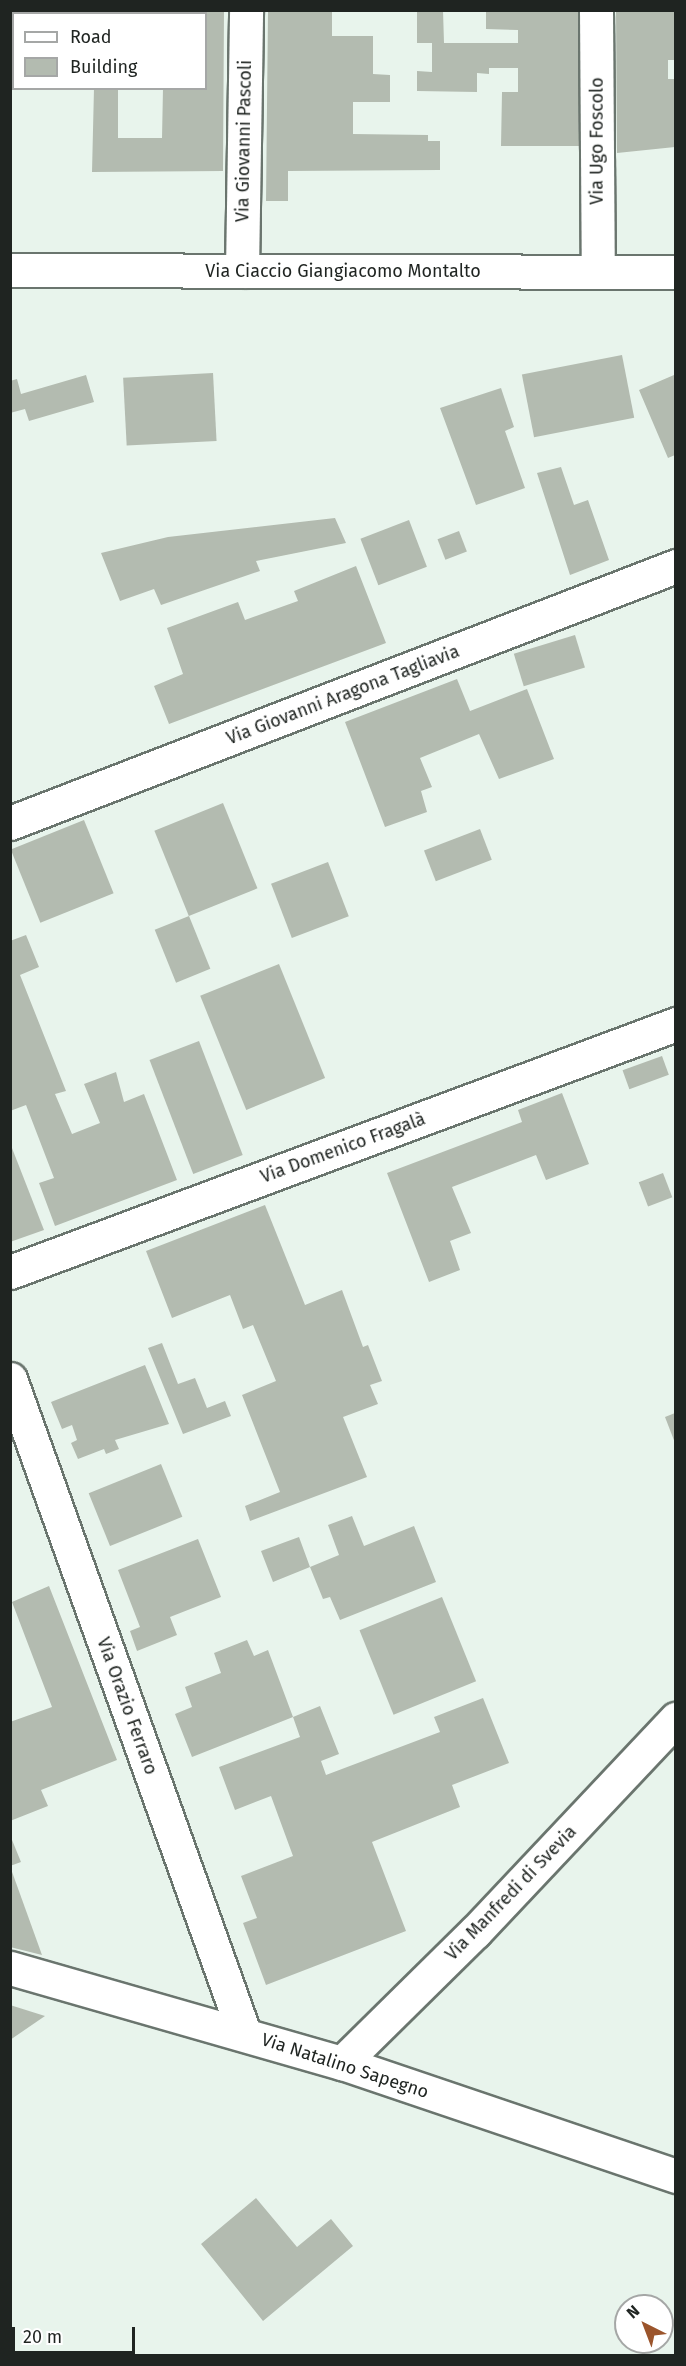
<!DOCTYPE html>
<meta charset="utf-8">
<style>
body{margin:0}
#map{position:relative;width:686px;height:2366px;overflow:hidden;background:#e8f4ec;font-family:"Fira Sans",sans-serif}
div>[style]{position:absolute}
.building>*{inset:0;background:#b3bbb0;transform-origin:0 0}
.roads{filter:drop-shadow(2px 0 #6a756e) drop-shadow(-2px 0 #6a756e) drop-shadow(0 2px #6a756e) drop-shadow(0 -2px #6a756e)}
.street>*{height:33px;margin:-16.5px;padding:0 16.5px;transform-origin:16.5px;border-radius:16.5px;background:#fff}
span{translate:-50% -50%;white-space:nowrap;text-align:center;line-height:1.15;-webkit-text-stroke:5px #fff;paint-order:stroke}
.street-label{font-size:18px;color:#1f2421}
.frame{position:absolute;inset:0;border:12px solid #1f2421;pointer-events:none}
.legend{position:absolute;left:12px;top:12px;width:195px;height:78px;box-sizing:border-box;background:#fff;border:2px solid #a5a7a6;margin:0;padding:8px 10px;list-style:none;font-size:18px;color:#1f2421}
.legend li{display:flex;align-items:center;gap:12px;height:30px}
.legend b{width:30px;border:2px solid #a5a7a6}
.north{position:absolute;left:614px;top:2294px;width:60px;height:60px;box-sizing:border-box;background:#fff;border:2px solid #a5a7a6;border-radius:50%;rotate:318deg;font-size:16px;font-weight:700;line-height:24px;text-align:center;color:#1f2421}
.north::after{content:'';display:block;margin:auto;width:21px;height:27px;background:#9b552c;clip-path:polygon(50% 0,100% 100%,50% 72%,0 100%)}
.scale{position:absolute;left:12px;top:2327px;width:123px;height:27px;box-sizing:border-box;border:3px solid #1f2421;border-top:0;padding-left:8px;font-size:18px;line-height:21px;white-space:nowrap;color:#1f2421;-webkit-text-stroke:4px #fff;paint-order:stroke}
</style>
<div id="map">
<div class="building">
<div style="clip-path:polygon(139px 10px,224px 10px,223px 171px,92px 172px,94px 88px,118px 88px,118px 138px,162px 138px,163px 88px,206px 88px,206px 14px)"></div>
<div style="clip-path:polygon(268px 10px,332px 10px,332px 36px,373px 36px,373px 74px,390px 75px,390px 102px,353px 102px,353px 134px,428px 135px,428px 141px,440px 141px,440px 170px,288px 171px,288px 201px,266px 201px)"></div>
<div style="clip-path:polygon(417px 10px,443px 10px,444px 43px,518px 43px,518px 30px,486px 29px,486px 10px,579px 10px,579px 146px,501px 146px,502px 92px,518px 92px,518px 68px,489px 68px,489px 74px,477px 73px,477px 92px,417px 91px,417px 71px,432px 72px,432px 43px,417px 43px)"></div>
<div style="clip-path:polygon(616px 10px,675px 10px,675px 60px,668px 60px,668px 79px,675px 79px,675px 147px,617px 153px)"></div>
<div style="left:622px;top:355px;width:64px;height:102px;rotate:79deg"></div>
<div style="clip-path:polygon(675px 370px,675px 455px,668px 458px,639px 390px,674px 375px)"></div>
<div style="left:213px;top:373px;width:68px;height:90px;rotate:87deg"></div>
<div style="clip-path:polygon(86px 375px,94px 402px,29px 421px,25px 409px,10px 413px,10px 381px,17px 379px,21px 394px)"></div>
<div style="clip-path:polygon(501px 388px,514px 427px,505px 431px,525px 488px,476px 505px,440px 408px)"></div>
<div style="clip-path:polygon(561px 467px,574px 505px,588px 500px,609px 560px,570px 575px,537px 473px)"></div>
<div style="clip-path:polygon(335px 518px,346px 543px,256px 561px,260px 571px,161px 605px,154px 589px,120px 601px,101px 553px,168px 537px)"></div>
<div style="left:409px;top:520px;width:50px;height:52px;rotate:69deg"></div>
<div style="left:459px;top:531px;width:22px;height:23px;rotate:69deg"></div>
<div style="clip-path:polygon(356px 566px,386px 643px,169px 724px,154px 686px,183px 674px,167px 628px,238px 602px,245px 620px,298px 601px,294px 591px)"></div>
<div style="left:575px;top:635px;width:34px;height:64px;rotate:73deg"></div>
<div style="clip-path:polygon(457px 679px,470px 711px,527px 689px,554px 759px,499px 779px,479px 734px,420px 758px,432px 787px,421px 791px,427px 812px,385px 827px,345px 722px)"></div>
<div style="left:223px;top:803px;width:92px;height:74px;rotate:68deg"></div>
<div style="left:84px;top:820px;width:79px;height:79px;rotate:68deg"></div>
<div style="left:480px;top:829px;width:33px;height:60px;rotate:69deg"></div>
<div style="left:328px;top:862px;width:58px;height:61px;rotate:69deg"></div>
<div style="left:189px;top:916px;width:57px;height:37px;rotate:68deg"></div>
<div style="clip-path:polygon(26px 935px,39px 967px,20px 975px,66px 1091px,55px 1094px,72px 1134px,100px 1123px,84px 1084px,116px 1072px,124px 1102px,144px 1094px,177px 1180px,55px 1226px,39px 1183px,54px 1178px,26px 1105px,10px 1111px,10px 941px)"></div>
<div style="left:279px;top:964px;width:123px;height:85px;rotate:68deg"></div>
<div style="left:199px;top:1041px;width:122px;height:53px;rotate:69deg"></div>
<div style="left:662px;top:1056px;width:20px;height:42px;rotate:70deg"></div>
<div style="clip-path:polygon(562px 1093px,589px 1164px,546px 1180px,536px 1155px,452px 1187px,471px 1233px,450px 1241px,460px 1270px,429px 1282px,387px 1173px,522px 1122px,518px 1110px)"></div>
<div style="clip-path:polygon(10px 1143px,44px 1230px,10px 1242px)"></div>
<div style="left:663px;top:1173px;width:26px;height:26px;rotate:69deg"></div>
<div style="clip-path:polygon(265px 1205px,305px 1305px,342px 1290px,363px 1347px,368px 1345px,382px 1381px,370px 1385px,378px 1404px,343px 1417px,367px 1477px,250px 1521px,245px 1506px,280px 1492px,242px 1395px,276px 1381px,253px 1325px,243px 1329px,230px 1295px,172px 1318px,146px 1251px)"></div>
<div style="clip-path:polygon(162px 1343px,178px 1384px,195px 1378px,207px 1408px,225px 1401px,231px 1416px,183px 1434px,148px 1348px)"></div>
<div style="clip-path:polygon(145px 1365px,169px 1424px,115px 1440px,119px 1449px,106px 1454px,104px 1449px,78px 1459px,71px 1443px,77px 1440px,72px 1425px,62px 1429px,51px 1402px)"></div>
<div style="clip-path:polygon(675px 1413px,675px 1443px,665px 1417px)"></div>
<div style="left:161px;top:1464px;width:57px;height:78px;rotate:68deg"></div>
<div style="clip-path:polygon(352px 1516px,364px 1546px,414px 1526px,436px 1582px,340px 1620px,330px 1597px,323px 1599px,310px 1567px,273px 1582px,261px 1551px,299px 1537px,310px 1567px,339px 1555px,328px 1525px)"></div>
<div style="clip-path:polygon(198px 1539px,221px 1597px,170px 1617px,177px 1635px,137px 1651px,130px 1631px,140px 1627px,118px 1570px)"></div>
<div style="clip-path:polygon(49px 1586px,117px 1760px,41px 1790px,48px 1806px,10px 1821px,10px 1722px,52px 1707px,12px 1602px)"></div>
<div style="left:442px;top:1597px;width:91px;height:89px;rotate:68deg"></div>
<div style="clip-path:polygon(247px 1640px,254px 1656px,268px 1650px,293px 1717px,192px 1757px,175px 1714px,192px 1707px,185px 1687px,221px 1673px,214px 1653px)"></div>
<div style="clip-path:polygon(483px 1698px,509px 1763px,452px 1785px,460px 1807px,372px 1842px,406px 1931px,266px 1985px,243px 1923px,257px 1918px,241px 1876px,293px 1856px,271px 1796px,235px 1810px,219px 1767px,300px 1737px,293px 1717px,320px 1706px,339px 1754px,321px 1761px,326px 1775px,440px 1732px,434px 1717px)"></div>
<div style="clip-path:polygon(10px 1835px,21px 1862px,10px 1866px)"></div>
<div style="clip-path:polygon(10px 1869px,11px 1869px,42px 1955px,10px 1947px)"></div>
<div style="clip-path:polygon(10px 2005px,45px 2016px,10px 2040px)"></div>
<div style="clip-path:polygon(256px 2198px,297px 2247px,331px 2219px,353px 2246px,263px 2321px,201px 2244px)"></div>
</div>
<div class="roads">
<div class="street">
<div style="left:596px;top:10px;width:262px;rotate:89.6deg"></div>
<div style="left:10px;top:270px;width:666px;rotate:0.17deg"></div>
<div style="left:242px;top:271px;width:261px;rotate:-89.1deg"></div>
<div style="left:10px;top:823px;width:714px;rotate:-21.1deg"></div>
<div style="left:10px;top:1272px;width:711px;rotate:-20.42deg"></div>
<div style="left:10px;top:1379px;width:695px;rotate:70.31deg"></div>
<div style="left:10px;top:1968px;width:345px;rotate:16deg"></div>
<div style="left:342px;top:2063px;width:353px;rotate:18.7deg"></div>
<div style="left:342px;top:2063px;width:187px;rotate:-44.6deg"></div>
<div style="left:475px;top:1932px;width:293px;rotate:-46.7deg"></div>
</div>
</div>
<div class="street-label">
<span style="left:244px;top:141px;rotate:-89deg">Via Giovanni Pascoli</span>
<span style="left:597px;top:141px;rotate:-90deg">Via Ugo Foscolo</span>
<span style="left:343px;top:271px">Via Ciaccio Giangiacomo Montalto</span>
<span style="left:343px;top:695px;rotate:-21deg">Via Giovanni Aragona Tagliavia</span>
<span style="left:343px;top:1148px;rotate:-20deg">Via Domenico Fragalà</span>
<span style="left:127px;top:1706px;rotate:70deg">Via Orazio Ferraro</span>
<span style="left:511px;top:1893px;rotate:-46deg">Via Manfredi di Svevia</span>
<span style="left:345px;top:2066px;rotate:18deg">Via Natalino Sapegno</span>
</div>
<div class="frame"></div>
<ul class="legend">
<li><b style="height:8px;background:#fff"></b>Road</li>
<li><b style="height:16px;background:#b3bbb0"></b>Building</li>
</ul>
<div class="north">N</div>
<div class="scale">20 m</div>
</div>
